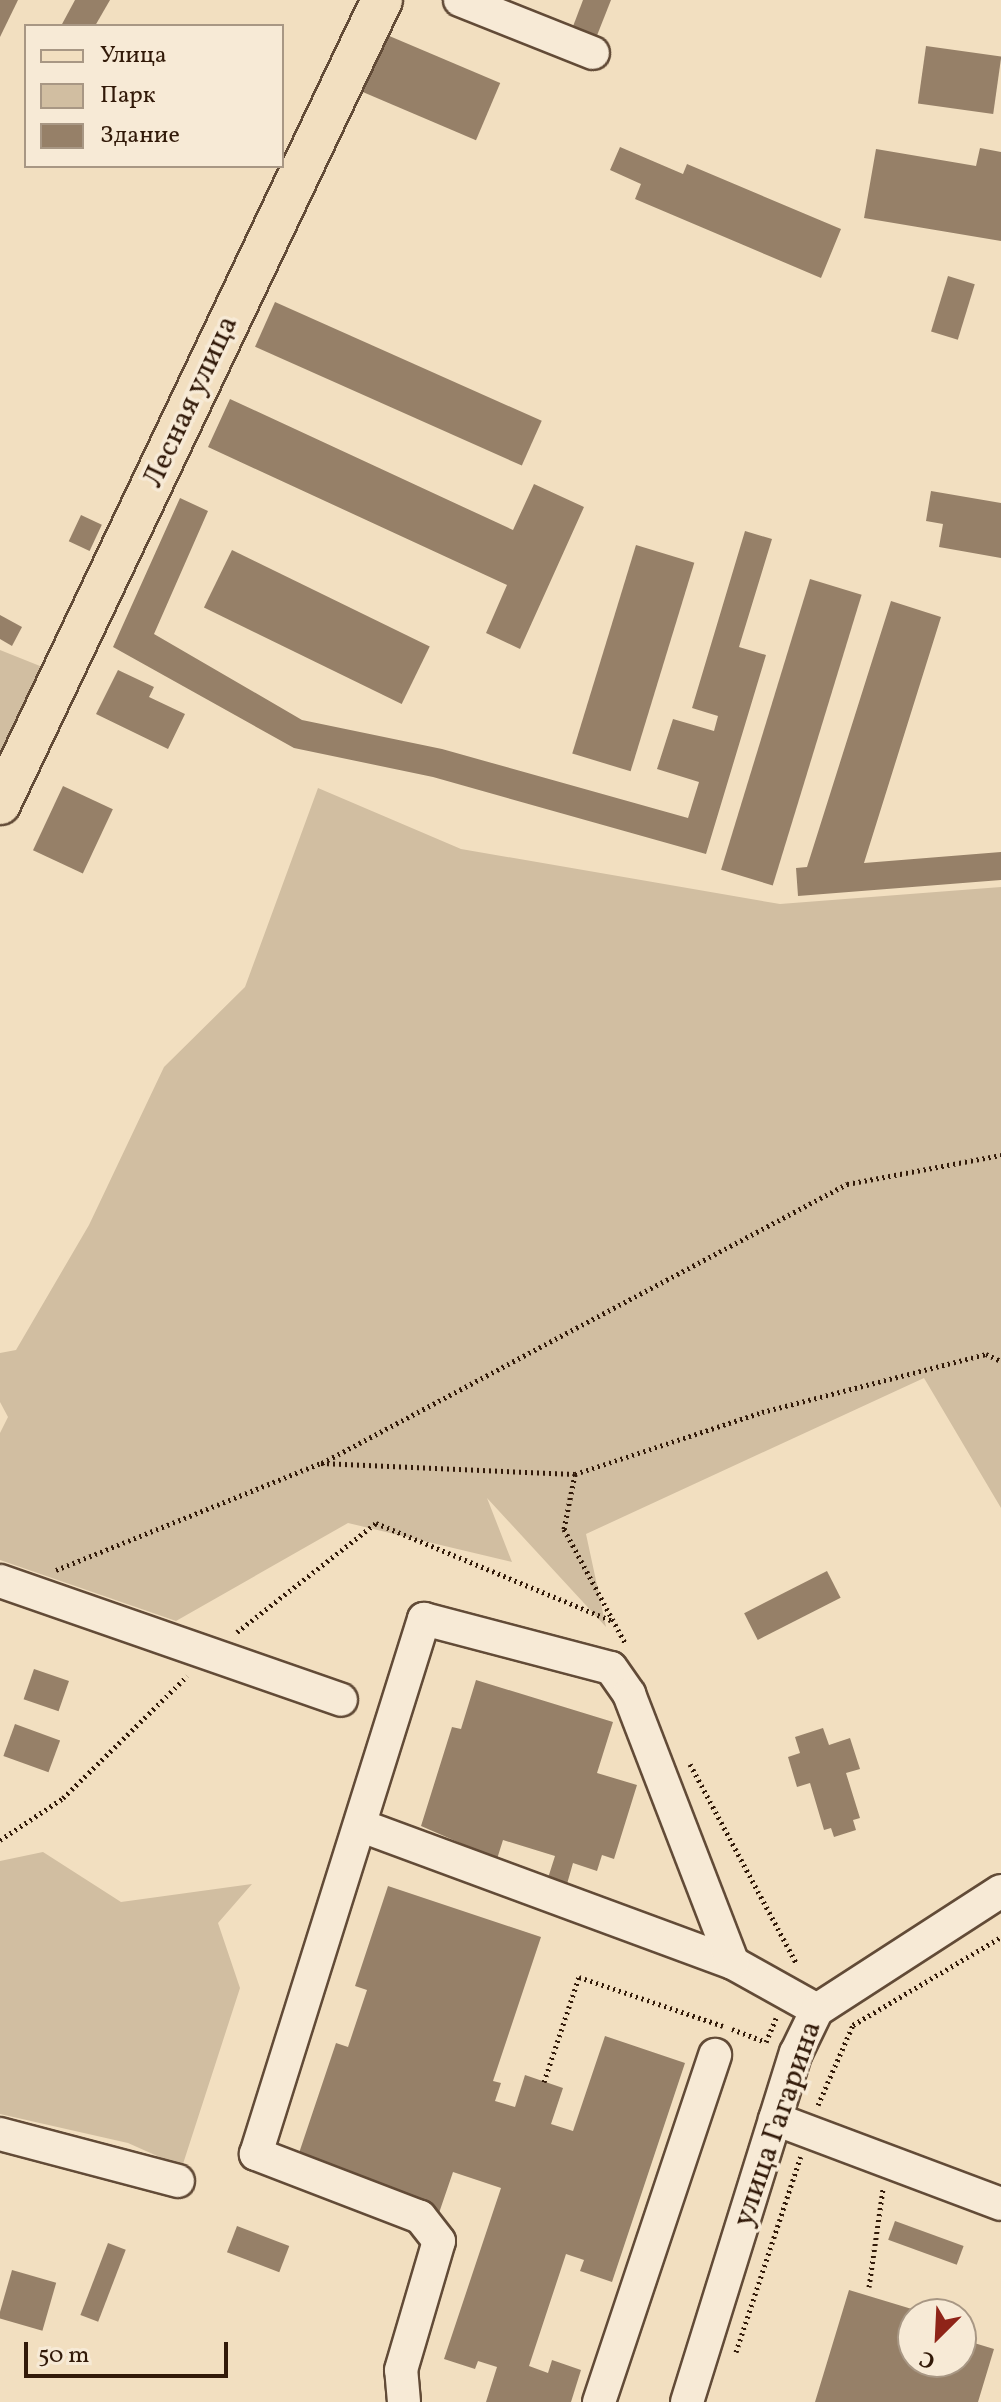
<!DOCTYPE html>
<meta charset="utf-8">
<style>
body{margin:0}
#map{position:relative;width:1001px;height:2402px;overflow:hidden;background:#f2dfc0;font-family:Vollkorn,serif}
div>[style]{position:absolute}
.green>*{inset:0;background:#d1bea1}
.building>*{inset:0;background:#968068;transform-origin:0 0}
.path>*{height:5px;margin-top:-2.5px;transform-origin:0;background:repeating-linear-gradient(90deg,#321a09 0 2px,transparent 0 6px)}
.roads{filter:drop-shadow(2px 0 #624b37) drop-shadow(-2px 0 #624b37) drop-shadow(0 2px #624b37) drop-shadow(0 -2px #624b37)}
.minor>*{height:32px;margin:-16px;padding:0 16px;transform-origin:16px;border-radius:16px;background:#f7ead6}
.major>*{height:40px;margin:-20px;padding:0 20px;transform-origin:20px;border-radius:20px;background:#f2dfc0}
span{translate:-50% -50%;white-space:nowrap;text-align:center;line-height:1.15;-webkit-text-stroke:7px #f7ead6;paint-order:stroke}
.street-label{font-size:30px;color:#321a09}
.legend{position:absolute;left:24px;top:24px;width:260px;height:144px;box-sizing:border-box;background:#f7ead6;border:2px solid #a89784;margin:0;padding:10px 14px;list-style:none;font-size:24px;color:#321a09}
.legend li{display:flex;align-items:center;gap:16px;height:40px}
.legend b{width:40px;border:2px solid #a89784}
.north{position:absolute;left:897px;top:2298px;width:80px;height:80px;box-sizing:border-box;background:#f7ead6;border:2px solid #a89784;border-radius:50%;rotate:204deg;font-size:22px;font-weight:700;line-height:32px;text-align:center;color:#321a09}
.north::after{content:'';display:block;margin:auto;width:28px;height:36px;background:#8f2418;clip-path:polygon(50% 0,100% 100%,50% 72%,0 100%)}
.scale{position:absolute;left:24px;top:2342px;width:204px;height:36px;box-sizing:border-box;border:4px solid #321a09;border-top:0;padding-left:10px;font-size:24px;line-height:28px;white-space:nowrap;color:#321a09;-webkit-text-stroke:6px #f7ead6;paint-order:stroke}
</style>
<div id="map">
<div class="green">
<div style="clip-path:polygon(0 650px,45px 668px,0 763px)"></div>
<div style="clip-path:polygon(318px 788px,461px 849px,780px 904px,1001px 887px,1001px 1508px,924px 1378px,586px 1534px,606px 1627px,487px 1498px,512px 1562px,348px 1523px,176px 1621px,0 1560px,0 1433px,8px 1417px,0 1402px,0 1353px,16px 1350px,89px 1225px,164px 1067px,245px 987px)"></div>
<div style="clip-path:polygon(43px 1852px,121px 1902px,252px 1884px,218px 1923px,240px 1988px,182px 2167px,128px 2143px,0 2114px,0 1861px)"></div>
</div>
<div class="building">
<div style="clip-path:polygon(0 0,18px 0,0 37px)"></div>
<div style="clip-path:polygon(75px 0,110px 0,95px 26px,61px 26px)"></div>
<div style="clip-path:polygon(583px 0,611px 0,596px 38px,572px 29px)"></div>
<div style="left:387px;top:35px;width:123px;height:62px;rotate:23deg"></div>
<div style="left:926px;top:46px;width:76px;height:58px;rotate:8deg"></div>
<div style="clip-path:polygon(620px 147px,683px 174px,687px 164px,841px 229px,821px 278px,635px 199px,641px 184px,610px 170px)"></div>
<div style="clip-path:polygon(980px 148px,1001px 152px,1001px 241px,864px 218px,876px 149px,976px 166px)"></div>
<div style="left:948px;top:276px;width:28px;height:58px;rotate:17deg"></div>
<div style="left:275px;top:302px;width:292px;height:49px;rotate:24deg"></div>
<div style="clip-path:polygon(230px 399px,513px 530px,534px 484px,584px 507px,520px 649px,486px 633px,507px 585px,208px 447px)"></div>
<div style="clip-path:polygon(931px 491px,1001px 503px,1001px 558px,939px 547px,943px 524px,926px 521px)"></div>
<div style="clip-path:polygon(180px 498px,208px 511px,154px 634px,302px 720px,442px 749px,688px 818px,699px 782px,657px 769px,673px 719px,714px 731px,718px 716px,692px 708px,745px 531px,772px 539px,739px 647px,766px 655px,706px 854px,433px 777px,294px 748px,113px 647px)"></div>
<div style="left:81px;top:515px;width:23px;height:29px;rotate:25deg"></div>
<div style="left:636px;top:545px;width:61px;height:218px;rotate:17deg"></div>
<div style="left:232px;top:550px;width:220px;height:64px;rotate:26deg"></div>
<div style="left:810px;top:579px;width:54px;height:304px;rotate:17deg"></div>
<div style="clip-path:polygon(891px 601px,941px 617px,864px 863px,1001px 852px,1001px 880px,798px 896px,796px 868px,807px 867px)"></div>
<div style="clip-path:polygon(0 615px,22px 627px,12px 646px,0 639px)"></div>
<div style="clip-path:polygon(118px 670px,154px 687px,149px 697px,185px 714px,168px 749px,96px 714px)"></div>
<div style="left:63px;top:786px;width:55px;height:71px;rotate:25deg"></div>
<div style="left:827px;top:1571px;width:30px;height:93px;rotate:63deg"></div>
<div style="left:34px;top:1669px;width:37px;height:32px;rotate:19deg"></div>
<div style="clip-path:polygon(476px 1680px,613px 1722px,597px 1773px,637px 1785px,614px 1859px,602px 1855px,597px 1871px,573px 1863px,567px 1884px,548px 1878px,555px 1856px,503px 1840px,497px 1859px,421px 1826px,452px 1727px,461px 1729px)"></div>
<div style="left:15px;top:1724px;width:48px;height:34px;rotate:20deg"></div>
<div style="clip-path:polygon(823px 1728px,829px 1745px,850px 1738px,860px 1769px,846px 1773px,860px 1818px,853px 1820px,856px 1830px,834px 1837px,831px 1828px,824px 1830px,810px 1783px,797px 1787px,788px 1757px,800px 1753px,795px 1737px)"></div>
<div style="clip-path:polygon(388px 1886px,541px 1937px,493px 2081px,501px 2083px,495px 2101px,515px 2107px,525px 2075px,563px 2088px,551px 2124px,573px 2131px,605px 2036px,685px 2063px,612px 2282px,580px 2271px,584px 2260px,566px 2254px,529px 2366px,548px 2373px,552px 2360px,581px 2370px,571px 2402px,486px 2402px,497px 2367px,478px 2361px,475px 2369px,444px 2359px,501px 2188px,453px 2172px,439px 2213px,295px 2165px,336px 2043px,348px 2047px,367px 1990px,355px 1986px)"></div>
<div style="left:895px;top:2221px;width:73px;height:20px;rotate:20deg"></div>
<div style="left:237px;top:2226px;width:56px;height:28px;rotate:21deg"></div>
<div style="left:108px;top:2243px;width:19px;height:77px;rotate:21deg"></div>
<div style="left:12px;top:2270px;width:46px;height:50px;rotate:16deg"></div>
<div style="clip-path:polygon(849px 2290px,925px 2313px,913px 2314px,913px 2362px,961px 2362px,961px 2339px,994px 2349px,978px 2402px,815px 2402px)"></div>
</div>
<div class="path">
<div style="left:322px;top:1463px;width:595px;rotate:-27.99deg"></div>
<div style="left:847px;top:1184px;width:157px;rotate:-10.7deg"></div>
<div style="left:575px;top:1474px;width:56px;rotate:101.3deg"></div>
<div style="left:564px;top:1529px;width:129px;rotate:61.8deg"></div>
<div style="left:56px;top:1570px;width:286px;rotate:-22deg"></div>
<div style="left:321px;top:1463px;width:254px;rotate:2.5deg"></div>
<div style="left:575px;top:1474px;width:197px;rotate:-18.3deg"></div>
<div style="left:762px;top:1412px;width:231px;rotate:-14.5deg"></div>
<div style="left:986px;top:1354px;width:17px;rotate:25deg"></div>
<div style="left:237px;top:1632px;width:177px;rotate:-38.1deg"></div>
<div style="left:376px;top:1523px;width:256px;rotate:22.5deg"></div>
<div style="left:690px;top:1764px;width:227px;rotate:61.9deg"></div>
<div style="left:0;top:1840px;width:76px;rotate:-33.7deg"></div>
<div style="left:63px;top:1798px;width:174px;rotate:-44.5deg"></div>
<div style="left:732px;top:2029px;width:36px;rotate:21deg"></div>
<div style="left:766px;top:2042px;width:26px;rotate:-67deg"></div>
<div style="left:544px;top:2082px;width:111px;rotate:-71.6deg"></div>
<div style="left:579px;top:1977px;width:152px;rotate:18.8deg"></div>
<div style="left:818px;top:2105px;width:87px;rotate:-66.4deg"></div>
<div style="left:853px;top:2025px;width:172px;rotate:-30.7deg"></div>
<div style="left:869px;top:2287px;width:99px;rotate:-81.9deg"></div>
<div style="left:736px;top:2352px;width:206px;rotate:-71.7deg"></div>
</div>
<div class="roads">
<div class="minor">
<div style="left:460px;top:0;width:143px;rotate:21.7deg"></div>
<div style="left:0;top:1581px;width:361px;rotate:19.2deg"></div>
<div style="left:362px;top:1826px;width:395px;rotate:20.3deg"></div>
<div style="left:733px;top:1963px;width:96px;rotate:29.2deg"></div>
<div style="left:775px;top:2119px;width:241px;rotate:20.6deg"></div>
<div style="left:0;top:2134px;width:184px;rotate:14.8deg"></div>
<div style="left:404px;top:2402px;width:32px;rotate:-95deg"></div>
<div style="left:401px;top:2370px;width:134px;rotate:-73.6deg"></div>
<div style="left:439px;top:2241px;width:31px;rotate:-128deg"></div>
<div style="left:420px;top:2217px;width:176px;rotate:-159deg"></div>
<div style="left:256px;top:2154px;width:561px;rotate:-72.57deg"></div>
<div style="left:424px;top:1619px;width:193px;rotate:14.7deg"></div>
<div style="left:611px;top:1668px;width:32px;rotate:55deg"></div>
<div style="left:629px;top:1694px;width:288px;rotate:68.9deg"></div>
<div style="left:599px;top:2402px;width:366px;rotate:-71.5deg"></div>
<div style="left:687px;top:2402px;width:366px;rotate:-72.7deg"></div>
<div style="left:796px;top:2053px;width:48px;rotate:-64deg"></div>
<div style="left:817px;top:2010px;width:219px;rotate:-32.9deg"></div>
</div>
<div class="major">
<div style="left:0;top:804px;width:890px;rotate:-64.59deg"></div>
</div>
</div>
<div class="street-label">
<span style="left:191px;top:402px;rotate:-65deg">Лесная улица</span>
<span style="left:778px;top:2124px;rotate:-71deg">улица Гагарина</span>
</div>
<ul class="legend">
<li><b style="height:10px;background:#f2dfc0"></b>Улица</li>
<li><b style="height:22px;background:#d1bea1"></b>Парк</li>
<li><b style="height:22px;background:#968068"></b>Здание</li>
</ul>
<div class="north">С</div>
<div class="scale">50 m</div>
</div>
